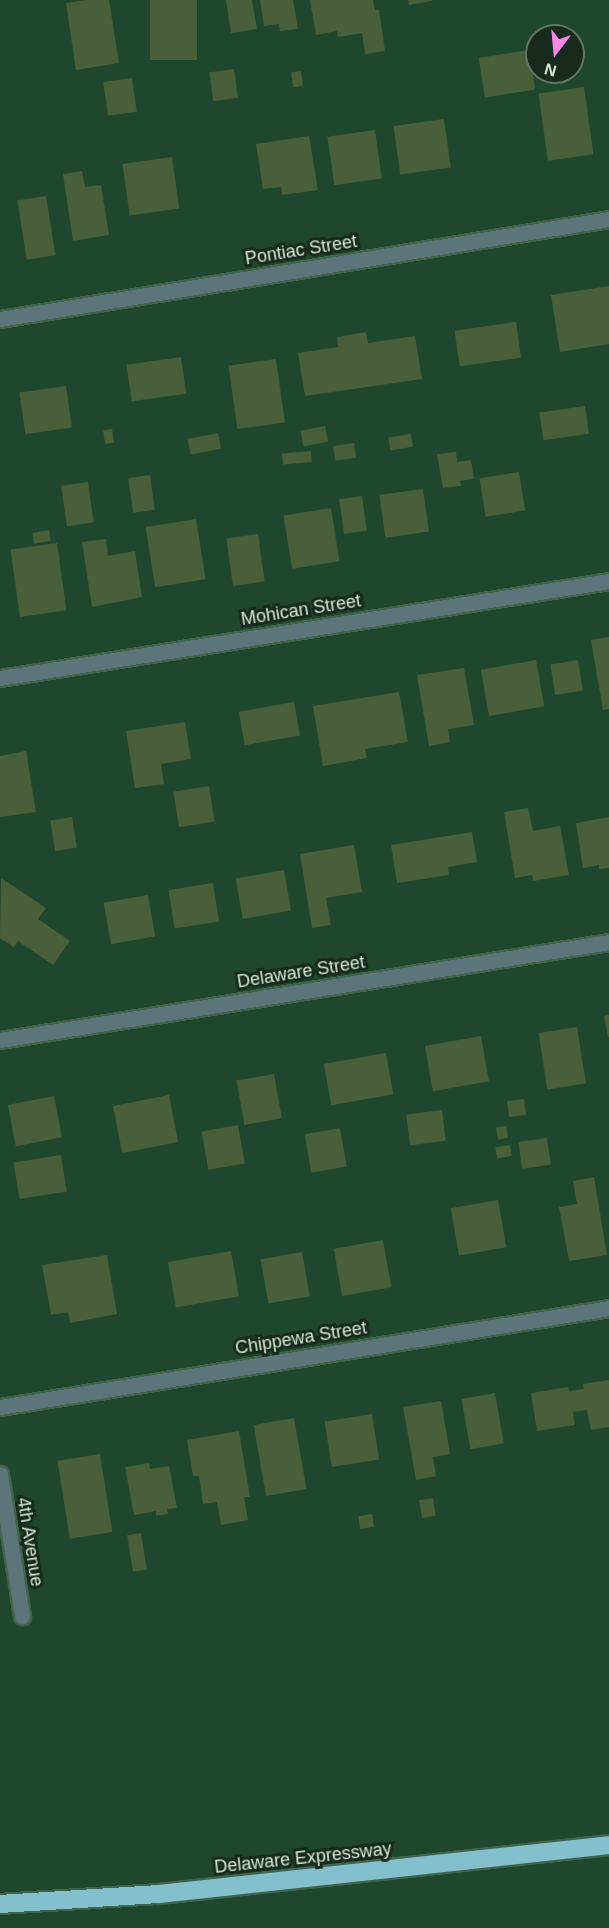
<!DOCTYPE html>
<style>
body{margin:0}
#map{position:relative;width:609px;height:1928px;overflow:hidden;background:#1f472d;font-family:Helvetica,sans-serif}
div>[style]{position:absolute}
.building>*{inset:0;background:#495f39;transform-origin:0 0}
.roads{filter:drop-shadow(2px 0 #3f644c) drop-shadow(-2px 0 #3f644c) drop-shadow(0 2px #3f644c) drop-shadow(0 -2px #3f644c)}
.minor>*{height:15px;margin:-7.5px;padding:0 7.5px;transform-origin:7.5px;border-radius:7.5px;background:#5d757a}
.highway>*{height:18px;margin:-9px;padding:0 9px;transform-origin:9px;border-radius:9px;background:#83bfcd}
span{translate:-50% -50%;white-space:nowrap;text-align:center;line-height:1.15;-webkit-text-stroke:6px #18291d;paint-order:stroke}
.street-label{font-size:18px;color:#d2e8d7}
.north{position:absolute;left:525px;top:24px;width:60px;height:60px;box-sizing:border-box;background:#18291d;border:2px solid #627567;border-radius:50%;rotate:196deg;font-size:16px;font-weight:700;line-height:24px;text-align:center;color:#d2e8d7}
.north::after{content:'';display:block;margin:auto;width:21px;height:27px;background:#f987e8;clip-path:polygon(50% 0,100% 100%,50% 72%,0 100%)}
</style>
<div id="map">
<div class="building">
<div style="clip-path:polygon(87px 0,109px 0,119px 63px,76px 70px,66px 3px)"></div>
<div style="left:150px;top:0;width:47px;height:60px"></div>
<div style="clip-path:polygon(226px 0,252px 0,257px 29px,231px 33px)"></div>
<div style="clip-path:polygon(260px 0,293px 0,298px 29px,280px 31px,279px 24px,264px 26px)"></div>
<div style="clip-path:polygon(310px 0,373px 0,375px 10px,379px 10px,385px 51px,365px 54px,362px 33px,338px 37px,337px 31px,316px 35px)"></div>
<div style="clip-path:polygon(408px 0,432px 0,432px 1px,409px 5px)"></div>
<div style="left:529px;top:50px;width:40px;height:51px;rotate:81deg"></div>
<div style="left:234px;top:69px;width:29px;height:25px;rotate:82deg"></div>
<div style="left:301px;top:71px;width:15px;height:10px;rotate:82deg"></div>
<div style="left:132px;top:78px;width:34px;height:29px;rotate:82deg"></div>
<div style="left:584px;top:87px;width:68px;height:46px;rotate:82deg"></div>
<div style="left:444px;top:119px;width:49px;height:51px;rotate:82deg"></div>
<div style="left:375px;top:130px;width:49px;height:48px;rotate:82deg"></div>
<div style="clip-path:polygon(309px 136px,318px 190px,282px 195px,281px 187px,263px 189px,256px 144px)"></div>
<div style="left:172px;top:157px;width:52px;height:50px;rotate:82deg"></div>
<div style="clip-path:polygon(82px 171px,85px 187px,101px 185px,109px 235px,73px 241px,63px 174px)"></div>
<div style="left:46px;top:196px;width:60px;height:29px;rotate:81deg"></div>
<div style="clip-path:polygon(609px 286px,609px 344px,560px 352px,551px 295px)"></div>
<div style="left:516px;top:322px;width:36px;height:62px;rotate:82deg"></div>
<div style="clip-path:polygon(366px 332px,368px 343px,415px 336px,422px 379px,305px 396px,298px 353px,338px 347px,337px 337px)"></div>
<div style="left:181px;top:357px;width:37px;height:55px;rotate:82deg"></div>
<div style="left:276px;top:359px;width:64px;height:48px;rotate:82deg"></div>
<div style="left:66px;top:386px;width:42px;height:47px;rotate:82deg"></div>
<div style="left:585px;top:406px;width:28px;height:46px;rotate:82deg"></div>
<div style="left:325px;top:426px;width:16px;height:25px;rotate:79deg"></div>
<div style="left:112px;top:429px;width:14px;height:9px;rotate:82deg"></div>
<div style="left:218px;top:433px;width:16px;height:31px;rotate:79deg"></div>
<div style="left:411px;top:434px;width:13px;height:23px;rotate:81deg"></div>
<div style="left:354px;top:443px;width:15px;height:21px;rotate:82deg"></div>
<div style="left:311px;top:451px;width:11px;height:29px;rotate:85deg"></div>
<div style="clip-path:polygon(456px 452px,457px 462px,471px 460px,474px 479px,460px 481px,461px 486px,443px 488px,437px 454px)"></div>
<div style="left:519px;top:472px;width:39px;height:40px;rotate:81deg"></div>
<div style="left:150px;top:475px;width:35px;height:22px;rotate:82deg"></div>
<div style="left:88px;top:482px;width:41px;height:27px;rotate:82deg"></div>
<div style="left:423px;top:489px;width:43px;height:44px;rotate:82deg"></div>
<div style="left:362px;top:496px;width:35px;height:23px;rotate:82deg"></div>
<div style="left:331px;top:508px;width:54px;height:48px;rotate:81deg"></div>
<div style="left:196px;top:519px;width:61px;height:51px;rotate:81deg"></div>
<div style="left:49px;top:530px;width:11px;height:17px;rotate:80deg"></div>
<div style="left:258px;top:534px;width:48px;height:32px;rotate:82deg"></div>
<div style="clip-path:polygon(106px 539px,108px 556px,135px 551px,142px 597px,92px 607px,82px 542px)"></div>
<div style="left:57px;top:543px;width:68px;height:47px;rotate:82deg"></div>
<div style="clip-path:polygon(609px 637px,609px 709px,603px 710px,591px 640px)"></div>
<div style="left:536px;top:660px;width:47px;height:56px;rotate:80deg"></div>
<div style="left:578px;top:660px;width:31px;height:28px;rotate:81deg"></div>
<div style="clip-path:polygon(464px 668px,474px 725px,448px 729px,450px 742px,429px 746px,417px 675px)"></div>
<div style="clip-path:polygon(399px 692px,408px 742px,365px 749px,367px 758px,323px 766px,313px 706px)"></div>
<div style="left:294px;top:702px;width:34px;height:56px;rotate:80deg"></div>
<div style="clip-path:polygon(185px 722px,191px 759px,161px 764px,164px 784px,135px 788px,126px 731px)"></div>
<div style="clip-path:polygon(26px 751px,36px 812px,0 817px,0 756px)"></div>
<div style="left:209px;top:786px;width:36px;height:36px;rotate:81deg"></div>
<div style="clip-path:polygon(528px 808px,533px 831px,560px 826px,569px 875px,533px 881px,532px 875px,515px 878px,504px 812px)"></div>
<div style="left:72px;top:817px;width:31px;height:22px;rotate:81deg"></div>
<div style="clip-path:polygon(609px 817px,609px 868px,599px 869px,599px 865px,583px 868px,576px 823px)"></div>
<div style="clip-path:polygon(472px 832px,477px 862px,448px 867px,449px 875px,397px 883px,391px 845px)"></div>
<div style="clip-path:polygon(354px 845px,362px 892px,326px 898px,331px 925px,312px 928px,300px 854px)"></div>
<div style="left:284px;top:870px;width:41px;height:49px;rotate:80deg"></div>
<div style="clip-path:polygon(1px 878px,46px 908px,38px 919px,70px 941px,53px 965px,18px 941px,14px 947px,0 938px)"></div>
<div style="left:213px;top:883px;width:39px;height:45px;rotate:81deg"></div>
<div style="left:148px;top:895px;width:42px;height:45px;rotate:80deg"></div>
<div style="clip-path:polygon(609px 1015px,609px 1037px,608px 1037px,604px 1016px)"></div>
<div style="left:577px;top:1027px;width:57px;height:39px;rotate:81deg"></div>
<div style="left:481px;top:1036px;width:46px;height:57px;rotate:80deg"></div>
<div style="left:386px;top:1053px;width:42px;height:63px;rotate:80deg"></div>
<div style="left:274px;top:1074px;width:45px;height:38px;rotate:80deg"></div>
<div style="left:169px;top:1095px;width:48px;height:57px;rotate:79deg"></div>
<div style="left:54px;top:1096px;width:42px;height:47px;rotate:79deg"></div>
<div style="left:524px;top:1099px;width:16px;height:17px;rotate:83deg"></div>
<div style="left:442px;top:1110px;width:31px;height:36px;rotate:83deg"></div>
<div style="left:238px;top:1125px;width:39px;height:37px;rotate:80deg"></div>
<div style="left:506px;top:1126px;width:12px;height:10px;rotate:81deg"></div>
<div style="left:340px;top:1128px;width:39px;height:36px;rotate:80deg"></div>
<div style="left:547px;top:1138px;width:27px;height:29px;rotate:82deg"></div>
<div style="left:510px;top:1145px;width:11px;height:15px;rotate:80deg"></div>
<div style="left:61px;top:1155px;width:37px;height:48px;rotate:81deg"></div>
<div style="clip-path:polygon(594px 1177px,607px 1255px,569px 1261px,559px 1207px,577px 1204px,573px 1181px)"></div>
<div style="left:498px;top:1200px;width:48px;height:48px;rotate:80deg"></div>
<div style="left:383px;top:1240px;width:48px;height:50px;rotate:80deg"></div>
<div style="left:231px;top:1251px;width:46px;height:64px;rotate:80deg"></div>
<div style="left:302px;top:1252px;width:45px;height:42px;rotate:80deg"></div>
<div style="clip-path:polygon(107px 1255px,117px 1314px,70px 1323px,68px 1312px,51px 1315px,42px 1265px)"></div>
<div style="clip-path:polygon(609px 1380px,609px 1427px,591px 1430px,587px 1410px,573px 1412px,575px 1425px,537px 1431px,531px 1393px,568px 1387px,569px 1391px,584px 1389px,583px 1384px)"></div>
<div style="left:495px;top:1393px;width:51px;height:34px;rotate:80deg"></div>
<div style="clip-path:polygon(441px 1401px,450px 1454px,433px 1457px,436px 1476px,416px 1480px,403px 1407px)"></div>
<div style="left:372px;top:1414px;width:46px;height:48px;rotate:81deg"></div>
<div style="left:294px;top:1418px;width:72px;height:41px;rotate:80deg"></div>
<div style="clip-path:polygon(239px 1431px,250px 1497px,244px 1497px,248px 1520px,221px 1525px,217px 1502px,203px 1504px,199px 1476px,193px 1476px,187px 1440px)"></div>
<div style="left:100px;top:1454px;width:79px;height:43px;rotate:81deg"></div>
<div style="clip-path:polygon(149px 1463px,150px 1469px,169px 1466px,177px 1508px,167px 1509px,168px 1514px,156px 1516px,156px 1511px,134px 1515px,125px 1467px)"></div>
<div style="left:433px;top:1498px;width:18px;height:14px;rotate:81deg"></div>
<div style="left:372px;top:1514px;width:13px;height:14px;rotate:81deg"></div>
<div style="left:141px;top:1533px;width:37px;height:14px;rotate:81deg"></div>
</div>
<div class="roads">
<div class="minor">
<div style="left:0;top:319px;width:617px;rotate:-9.32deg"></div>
<div style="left:0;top:678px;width:617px;rotate:-9.05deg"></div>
<div style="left:0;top:1040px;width:617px;rotate:-9.14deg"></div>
<div style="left:0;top:1407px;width:617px;rotate:-9.23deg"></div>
<div style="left:0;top:1474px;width:144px;rotate:81.2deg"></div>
</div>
<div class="highway">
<div style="left:0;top:1904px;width:159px;rotate:-3.6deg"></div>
<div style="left:159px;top:1894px;width:453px;rotate:-6.2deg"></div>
</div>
</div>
<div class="street-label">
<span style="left:301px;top:250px;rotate:-9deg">Pontiac Street</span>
<span style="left:301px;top:610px;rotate:-9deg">Mohican Street</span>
<span style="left:301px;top:972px;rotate:-9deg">Delaware Street</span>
<span style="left:301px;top:1338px;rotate:-9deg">Chippewa Street</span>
<span style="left:30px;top:1542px;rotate:81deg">4th Avenue</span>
<span style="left:303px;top:1858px;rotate:-6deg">Delaware Expressway</span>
</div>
<div class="north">N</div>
</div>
